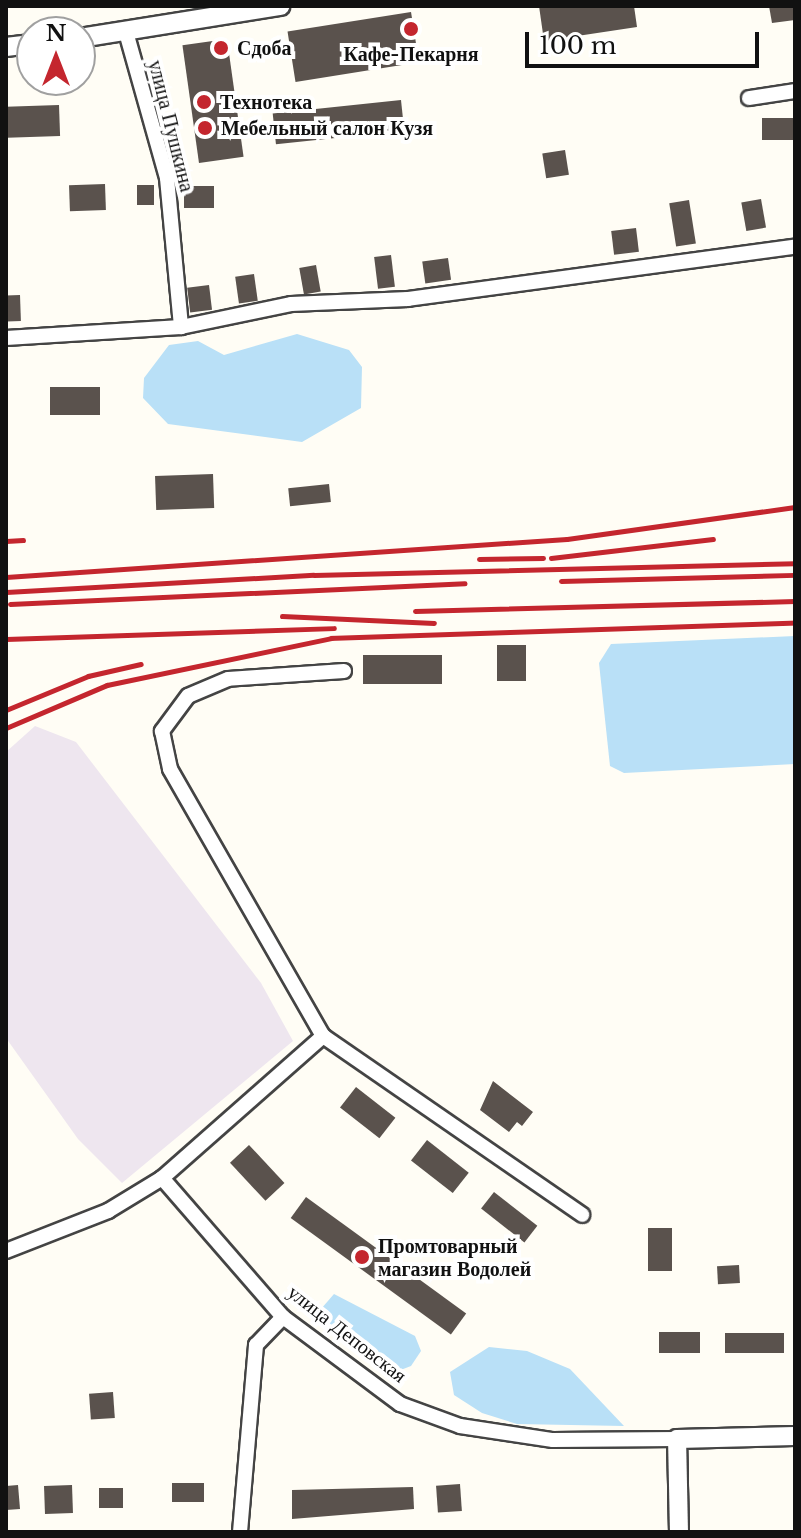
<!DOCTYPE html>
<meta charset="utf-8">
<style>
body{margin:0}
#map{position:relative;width:801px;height:1538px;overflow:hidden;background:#fffdf5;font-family:"Libre Baskerville",serif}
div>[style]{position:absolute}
.industrial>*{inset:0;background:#eee6ef}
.water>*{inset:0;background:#b9e0f7}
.building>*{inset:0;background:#5a524d;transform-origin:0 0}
.roads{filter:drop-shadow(2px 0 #444) drop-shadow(-2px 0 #444) drop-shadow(0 2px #444) drop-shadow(0 -2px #444)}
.minor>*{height:14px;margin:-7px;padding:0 7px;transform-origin:7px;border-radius:7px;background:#fff}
.tertiary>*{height:18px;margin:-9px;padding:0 9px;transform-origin:9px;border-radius:9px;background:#fff}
.rail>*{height:5px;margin:-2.5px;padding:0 2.5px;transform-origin:2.5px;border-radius:2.5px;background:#c4262e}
.dots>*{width:22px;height:22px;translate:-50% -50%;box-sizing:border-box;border:4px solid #fff;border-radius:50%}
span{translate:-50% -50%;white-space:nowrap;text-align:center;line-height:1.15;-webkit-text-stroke:8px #fff;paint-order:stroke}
.poi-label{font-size:20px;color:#111;font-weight:700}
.left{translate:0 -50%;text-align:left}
.street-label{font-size:20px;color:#111}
.frame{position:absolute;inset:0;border:8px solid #111;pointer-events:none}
.north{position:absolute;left:16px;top:16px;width:80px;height:80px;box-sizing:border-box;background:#fff;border:2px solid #a0a0a0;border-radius:50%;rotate:0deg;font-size:22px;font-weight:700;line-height:32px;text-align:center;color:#111}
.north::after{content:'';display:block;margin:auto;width:28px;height:36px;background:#c4262e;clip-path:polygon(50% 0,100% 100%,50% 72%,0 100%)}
.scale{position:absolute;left:525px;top:32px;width:234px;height:36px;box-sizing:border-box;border:4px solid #111;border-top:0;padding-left:10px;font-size:24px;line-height:28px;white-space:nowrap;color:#111;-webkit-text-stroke:6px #fff;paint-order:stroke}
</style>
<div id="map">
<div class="industrial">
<div style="clip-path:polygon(35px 726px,76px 742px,261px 983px,293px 1041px,122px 1183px,78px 1139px,6px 1038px,6px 752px)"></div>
</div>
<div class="water">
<div style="clip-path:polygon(297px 334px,349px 350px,362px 367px,361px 408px,302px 442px,168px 424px,143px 398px,144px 378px,169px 345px,198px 341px,224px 355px)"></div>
<div style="clip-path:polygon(795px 636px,795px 764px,624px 773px,610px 766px,599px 663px,611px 644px)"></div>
<div style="clip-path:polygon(334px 1294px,415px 1336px,421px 1351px,411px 1366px,385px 1376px,314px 1317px)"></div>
<div style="clip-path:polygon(489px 1347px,527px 1351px,570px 1369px,624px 1426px,517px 1424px,482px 1413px,454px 1395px,450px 1372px)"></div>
</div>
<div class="building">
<div style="clip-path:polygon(539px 6px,634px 6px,637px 27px,544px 41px)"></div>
<div style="clip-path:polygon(769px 6px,795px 6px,795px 20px,772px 23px)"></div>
<div style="left:411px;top:12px;width:51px;height:125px;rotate:81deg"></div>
<div style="left:227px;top:39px;width:119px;height:45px;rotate:82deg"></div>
<div style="left:401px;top:100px;width:31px;height:129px;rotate:84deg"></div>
<div style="left:59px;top:105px;width:31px;height:53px;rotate:88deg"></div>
<div style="left:795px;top:118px;width:22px;height:33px;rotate:90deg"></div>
<div style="left:565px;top:150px;width:25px;height:23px;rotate:81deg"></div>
<div style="left:105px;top:184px;width:26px;height:36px;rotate:88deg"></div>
<div style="left:137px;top:185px;width:17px;height:20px"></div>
<div style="left:184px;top:186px;width:30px;height:22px"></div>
<div style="left:761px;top:199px;width:29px;height:20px;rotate:80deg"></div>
<div style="left:689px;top:200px;width:44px;height:20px;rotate:81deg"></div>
<div style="left:636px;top:228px;width:24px;height:25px;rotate:83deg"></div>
<div style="left:391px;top:255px;width:32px;height:17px;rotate:83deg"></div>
<div style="left:448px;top:258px;width:22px;height:26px;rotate:82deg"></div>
<div style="left:316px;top:265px;width:27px;height:17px;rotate:80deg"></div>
<div style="left:254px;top:274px;width:27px;height:19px;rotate:82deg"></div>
<div style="left:209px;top:285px;width:25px;height:22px;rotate:83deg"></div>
<div style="left:20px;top:295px;width:26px;height:14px;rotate:88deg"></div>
<div style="left:100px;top:387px;width:28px;height:50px;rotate:90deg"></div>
<div style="left:213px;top:474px;width:34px;height:58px;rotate:88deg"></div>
<div style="left:329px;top:484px;width:18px;height:41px;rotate:84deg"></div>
<div style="left:497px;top:645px;width:29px;height:36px"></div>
<div style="left:442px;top:655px;width:29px;height:79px;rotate:90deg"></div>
<div style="clip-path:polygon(493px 1081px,533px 1112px,522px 1126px,517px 1122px,509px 1132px,480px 1110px)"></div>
<div style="left:356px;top:1087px;width:50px;height:26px;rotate:38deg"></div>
<div style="left:427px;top:1140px;width:53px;height:26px;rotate:38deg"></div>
<div style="left:249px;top:1145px;width:52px;height:26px;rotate:47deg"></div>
<div style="left:494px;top:1192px;width:55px;height:21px;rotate:38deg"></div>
<div style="left:306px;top:1197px;width:198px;height:26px;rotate:36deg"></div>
<div style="left:648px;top:1228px;width:24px;height:43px"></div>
<div style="left:739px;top:1265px;width:18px;height:22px;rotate:87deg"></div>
<div style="left:659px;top:1332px;width:41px;height:21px"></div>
<div style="left:725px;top:1333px;width:59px;height:20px"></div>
<div style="left:113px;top:1392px;width:26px;height:24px;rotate:86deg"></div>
<div style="left:172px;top:1483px;width:32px;height:19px"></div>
<div style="left:460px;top:1484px;width:27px;height:24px;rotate:86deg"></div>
<div style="clip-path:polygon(18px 1485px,20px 1509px,6px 1510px,6px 1486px)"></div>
<div style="left:72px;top:1485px;width:28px;height:28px;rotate:88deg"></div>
<div style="clip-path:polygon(413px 1487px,414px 1509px,292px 1519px,292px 1490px)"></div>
<div style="left:99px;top:1488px;width:24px;height:20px"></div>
</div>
<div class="roads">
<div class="minor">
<div style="left:126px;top:32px;width:152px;rotate:74.3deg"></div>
<div style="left:167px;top:178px;width:150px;rotate:84.6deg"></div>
<div style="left:749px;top:98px;width:47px;rotate:-8.7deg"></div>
<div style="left:6px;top:338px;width:175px;rotate:-3.6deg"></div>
<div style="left:181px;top:327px;width:112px;rotate:-11.8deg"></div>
<div style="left:291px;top:304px;width:117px;rotate:-2.4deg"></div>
<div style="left:408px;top:299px;width:390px;rotate:-7.7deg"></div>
<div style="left:344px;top:671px;width:116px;rotate:176.1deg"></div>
<div style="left:228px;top:679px;width:43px;rotate:157deg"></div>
<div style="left:188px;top:696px;width:44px;rotate:126.6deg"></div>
<div style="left:162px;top:731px;width:39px;rotate:78deg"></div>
<div style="left:170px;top:769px;width:308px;rotate:60.2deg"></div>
<div style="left:323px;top:1036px;width:315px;rotate:34.6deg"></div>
<div style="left:162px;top:1178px;width:184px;rotate:49deg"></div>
<div style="left:283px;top:1317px;width:146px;rotate:36.6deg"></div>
<div style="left:400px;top:1404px;width:64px;rotate:20.1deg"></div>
<div style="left:460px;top:1426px;width:94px;rotate:8.6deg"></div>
<div style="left:553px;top:1440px;width:124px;rotate:-0.5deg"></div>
<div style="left:6px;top:1251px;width:110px;rotate:-21.4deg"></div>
<div style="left:108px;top:1211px;width:63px;rotate:-31.4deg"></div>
<div style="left:162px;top:1178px;width:215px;rotate:-41.4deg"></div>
<div style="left:240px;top:1532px;width:188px;rotate:-85.1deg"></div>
<div style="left:256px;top:1345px;width:39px;rotate:-46deg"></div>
</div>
<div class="tertiary">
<div style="left:80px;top:38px;width:203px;rotate:-9.1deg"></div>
<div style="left:6px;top:47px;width:26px;rotate:-7deg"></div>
<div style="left:679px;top:1532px;width:93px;rotate:-91.2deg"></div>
<div style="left:677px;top:1439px;width:118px;rotate:-1.5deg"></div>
</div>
</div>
<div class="rail">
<div style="left:6px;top:541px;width:17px;rotate:-3deg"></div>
<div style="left:551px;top:558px;width:163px;rotate:-6.7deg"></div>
<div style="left:479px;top:559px;width:64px;rotate:-0.9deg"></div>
<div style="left:6px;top:577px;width:562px;rotate:-3.88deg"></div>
<div style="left:567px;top:539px;width:230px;rotate:-8deg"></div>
<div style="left:561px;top:581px;width:234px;rotate:-1.5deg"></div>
<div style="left:6px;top:592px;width:308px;rotate:-3.2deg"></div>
<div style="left:314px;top:575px;width:481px;rotate:-1.4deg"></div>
<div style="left:10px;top:604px;width:455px;rotate:-2.6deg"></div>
<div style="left:415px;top:611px;width:380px;rotate:-1.5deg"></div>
<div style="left:282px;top:616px;width:152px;rotate:2.6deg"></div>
<div style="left:6px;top:639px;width:328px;rotate:-1.9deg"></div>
<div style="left:6px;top:710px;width:89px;rotate:-22.5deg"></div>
<div style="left:88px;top:676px;width:54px;rotate:-12.8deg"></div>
<div style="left:6px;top:728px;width:110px;rotate:-23.1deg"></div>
<div style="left:107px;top:685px;width:229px;rotate:-11.8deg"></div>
<div style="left:331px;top:638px;width:464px;rotate:-1.9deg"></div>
</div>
<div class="dots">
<div style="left:411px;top:29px;background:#c4262e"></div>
<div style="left:221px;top:48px;background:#c4262e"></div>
<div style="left:204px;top:102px;background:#c4262e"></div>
<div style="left:205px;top:128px;background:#c4262e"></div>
<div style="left:362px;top:1257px;background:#c4262e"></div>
</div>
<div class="poi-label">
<span class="left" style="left:237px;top:48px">Сдоба</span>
<span style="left:411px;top:54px">Кафе-Пекарня</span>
<span class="left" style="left:220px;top:102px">Технотека</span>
<span class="left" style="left:221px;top:128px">Мебельный салон Кузя</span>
<span class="left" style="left:378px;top:1258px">Промтоварный<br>магазин Водолей</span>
</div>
<div class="street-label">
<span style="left:171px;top:126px;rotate:76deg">улица Пушкина</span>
<span style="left:347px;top:1334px;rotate:38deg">улица Деповская</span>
</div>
<div class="frame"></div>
<div class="north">N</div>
<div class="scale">100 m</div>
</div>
